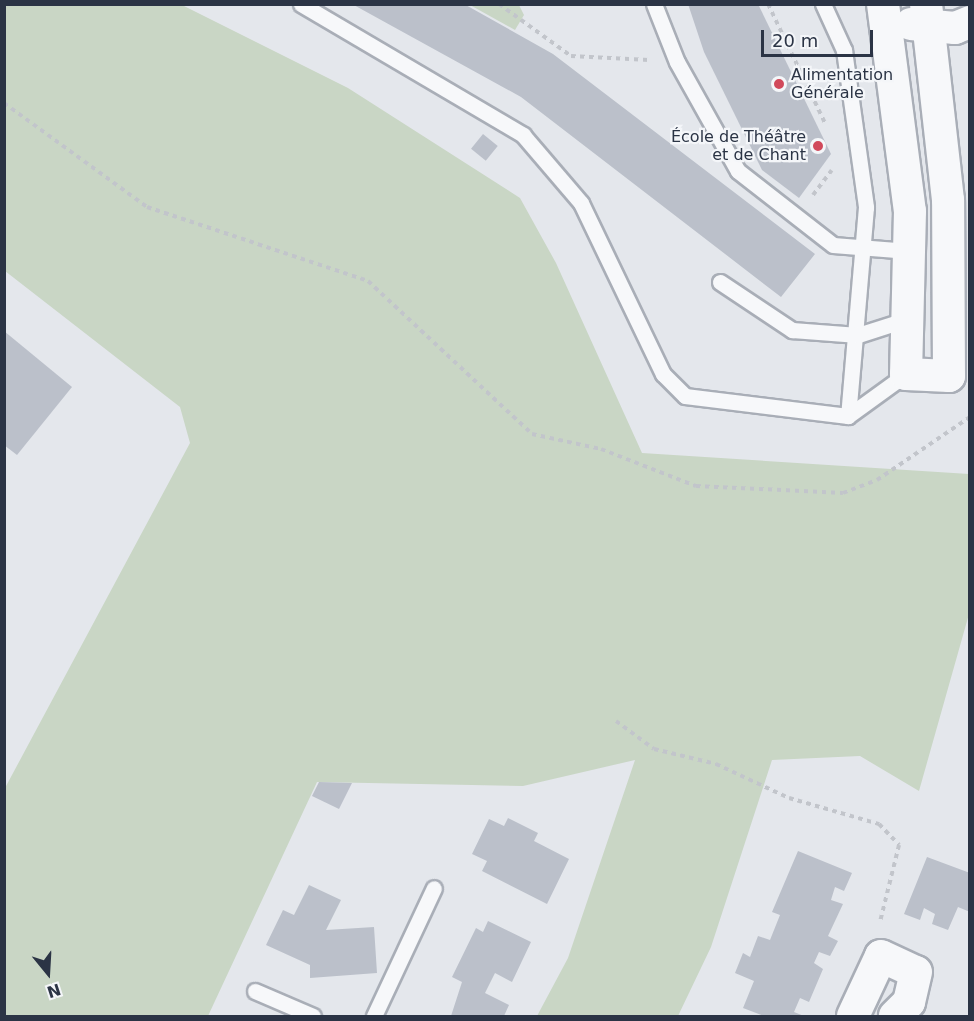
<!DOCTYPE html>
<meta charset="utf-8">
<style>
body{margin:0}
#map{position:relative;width:974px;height:1021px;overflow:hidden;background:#e4e7ec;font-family:"DejaVu Sans",sans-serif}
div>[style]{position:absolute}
.green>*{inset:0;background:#c9d6c5}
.building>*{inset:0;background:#bbc0ca;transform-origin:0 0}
.path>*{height:4px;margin-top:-2px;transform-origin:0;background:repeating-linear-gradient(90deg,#c2c5cb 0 4.5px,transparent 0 9px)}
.roads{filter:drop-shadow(2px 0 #a9aeb7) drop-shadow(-2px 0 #a9aeb7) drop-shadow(0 2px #a9aeb7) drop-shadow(0 -2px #a9aeb7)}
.service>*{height:15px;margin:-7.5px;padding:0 7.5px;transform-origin:7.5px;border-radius:7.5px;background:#f7f8fa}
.minor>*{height:32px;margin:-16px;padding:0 16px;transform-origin:16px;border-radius:16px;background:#f7f8fa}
.dots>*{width:16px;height:16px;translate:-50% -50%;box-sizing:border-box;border:3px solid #f4f6f9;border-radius:50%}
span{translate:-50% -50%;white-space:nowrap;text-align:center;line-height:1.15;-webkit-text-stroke:4.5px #f4f6f9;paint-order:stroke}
.poi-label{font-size:16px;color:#2b3445}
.left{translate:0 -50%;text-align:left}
.right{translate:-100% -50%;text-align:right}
.frame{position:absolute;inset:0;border:6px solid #2b3445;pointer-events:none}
.north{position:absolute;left:18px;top:943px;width:60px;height:60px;-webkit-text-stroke:4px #f4f6f9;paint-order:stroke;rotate:162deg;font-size:16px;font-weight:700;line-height:24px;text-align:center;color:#2b3445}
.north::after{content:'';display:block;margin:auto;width:21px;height:27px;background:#2b3445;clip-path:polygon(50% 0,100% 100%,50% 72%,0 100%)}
.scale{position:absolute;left:761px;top:30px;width:112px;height:27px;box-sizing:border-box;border:3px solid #2b3445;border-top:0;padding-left:8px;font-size:18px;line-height:21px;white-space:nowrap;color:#2b3445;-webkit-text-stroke:4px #f4f6f9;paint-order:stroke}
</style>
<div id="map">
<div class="green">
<div style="clip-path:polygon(5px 4px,182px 5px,348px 88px,520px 198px,556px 263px,642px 453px,969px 474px,969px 614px,919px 791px,860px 756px,772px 760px,711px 947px,678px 1016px,537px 1016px,568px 958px,635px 760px,523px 786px,317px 782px,208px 1016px,5px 1016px,5px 788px,190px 443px,180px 407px,5px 271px)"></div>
<div style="clip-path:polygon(470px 5px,519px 5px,524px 15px,515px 30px)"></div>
</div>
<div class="building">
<div style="clip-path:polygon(352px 4px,464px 4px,553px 54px,815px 254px,781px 297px,521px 97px)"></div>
<div style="clip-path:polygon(688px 4px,758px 4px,831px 154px,799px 198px,762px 170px,704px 52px)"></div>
<div style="left:483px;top:134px;width:19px;height:19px;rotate:39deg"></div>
<div style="clip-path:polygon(4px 331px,72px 387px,17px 455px,4px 445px)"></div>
<div style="clip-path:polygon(319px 782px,352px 783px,339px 809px,312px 796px)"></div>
<div style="clip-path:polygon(508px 818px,538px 833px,534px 841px,569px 859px,547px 904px,482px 871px,487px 861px,472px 854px,489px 819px,504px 826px)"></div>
<div style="clip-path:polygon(798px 851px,852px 873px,844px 891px,835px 887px,831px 900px,843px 904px,828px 936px,838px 941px,830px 956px,819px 952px,814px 963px,823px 969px,809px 1002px,800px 998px,794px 1012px,804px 1016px,764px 1016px,743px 1008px,754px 981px,735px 973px,743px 953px,750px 957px,758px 936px,770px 940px,780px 915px,772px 912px)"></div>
<div style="clip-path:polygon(927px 857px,970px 873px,970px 912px,958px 907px,948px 930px,932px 924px,935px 914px,924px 908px,920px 920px,904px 914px)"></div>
<div style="clip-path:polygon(309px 885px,341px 900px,326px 930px,374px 927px,377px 973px,310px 978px,310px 965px,266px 945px,283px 910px,294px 915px)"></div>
<div style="clip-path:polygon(488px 921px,531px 942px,512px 982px,495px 973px,485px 993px,509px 1005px,504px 1016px,451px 1016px,462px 982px,452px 977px,476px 928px,483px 932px)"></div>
</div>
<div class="path">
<div style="left:499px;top:4px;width:89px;rotate:35.8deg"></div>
<div style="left:571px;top:56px;width:78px;rotate:2.9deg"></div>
<div style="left:768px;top:4px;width:132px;rotate:64.4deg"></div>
<div style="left:4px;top:103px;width:177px;rotate:36deg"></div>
<div style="left:147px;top:207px;width:233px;rotate:18.5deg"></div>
<div style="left:368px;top:281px;width:224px;rotate:43deg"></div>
<div style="left:532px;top:434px;width:71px;rotate:12.3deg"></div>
<div style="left:601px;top:449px;width:102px;rotate:21.3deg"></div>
<div style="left:696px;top:486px;width:147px;rotate:2.7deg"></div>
<div style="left:843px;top:493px;width:36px;rotate:-21deg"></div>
<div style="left:877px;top:480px;width:112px;rotate:-34.1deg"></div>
<div style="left:813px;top:195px;width:31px;rotate:-53deg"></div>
<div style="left:616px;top:721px;width:47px;rotate:36.4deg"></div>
<div style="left:654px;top:749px;width:64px;rotate:13.6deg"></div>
<div style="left:716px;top:764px;width:81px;rotate:25deg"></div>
<div style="left:789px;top:798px;width:94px;rotate:16.1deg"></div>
<div style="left:879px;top:824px;width:29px;rotate:46deg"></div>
<div style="left:899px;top:845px;width:79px;rotate:103.9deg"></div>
</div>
<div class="roads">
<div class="service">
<div style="left:301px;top:4px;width:258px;rotate:30.5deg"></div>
<div style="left:523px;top:135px;width:89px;rotate:49.5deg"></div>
<div style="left:581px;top:203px;width:190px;rotate:64.4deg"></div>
<div style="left:663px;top:374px;width:31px;rotate:45deg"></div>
<div style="left:685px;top:396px;width:164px;rotate:7deg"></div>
<div style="left:848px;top:416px;width:72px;rotate:-35.9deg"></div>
<div style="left:654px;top:4px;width:62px;rotate:68.4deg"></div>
<div style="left:677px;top:62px;width:125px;rotate:60.8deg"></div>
<div style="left:738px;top:171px;width:120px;rotate:37.9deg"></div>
<div style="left:833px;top:245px;width:76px;rotate:4.5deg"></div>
<div style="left:823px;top:4px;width:51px;rotate:65.5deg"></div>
<div style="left:844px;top:50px;width:159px;rotate:82deg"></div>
<div style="left:866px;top:207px;width:210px;rotate:94.9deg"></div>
<div style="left:720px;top:282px;width:87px;rotate:33.7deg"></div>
<div style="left:792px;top:330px;width:66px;rotate:4.3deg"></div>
<div style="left:858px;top:335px;width:52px;rotate:-17.7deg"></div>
<div style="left:255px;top:991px;width:63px;rotate:23.3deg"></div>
<div style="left:374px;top:1016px;width:141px;rotate:-64.9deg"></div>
</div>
<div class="minor">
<div style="left:883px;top:4px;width:209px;rotate:82.6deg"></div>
<div style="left:910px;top:211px;width:163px;rotate:91.4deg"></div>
<div style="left:906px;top:374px;width:43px;rotate:2.7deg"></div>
<div style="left:949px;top:376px;width:176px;rotate:-90.3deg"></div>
<div style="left:948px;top:200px;width:197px;rotate:-96.4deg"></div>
<div style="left:911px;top:24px;width:44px;rotate:5.2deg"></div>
<div style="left:955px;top:28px;width:16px;rotate:-22deg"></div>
<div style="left:853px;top:1016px;width:66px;rotate:-65deg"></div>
<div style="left:881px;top:956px;width:38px;rotate:25deg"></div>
<div style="left:916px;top:972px;width:31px;rotate:103deg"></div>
<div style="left:909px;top:1002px;width:20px;rotate:135deg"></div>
</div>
</div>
<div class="dots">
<div style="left:779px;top:84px;background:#d1495b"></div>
<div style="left:818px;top:146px;background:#d1495b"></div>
</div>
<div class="poi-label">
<span class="left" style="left:791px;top:84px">Alimentation<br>Générale</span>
<span class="right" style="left:806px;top:146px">École de Théâtre<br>et de Chant</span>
</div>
<div class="frame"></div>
<div class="north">N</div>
<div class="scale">20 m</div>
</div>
